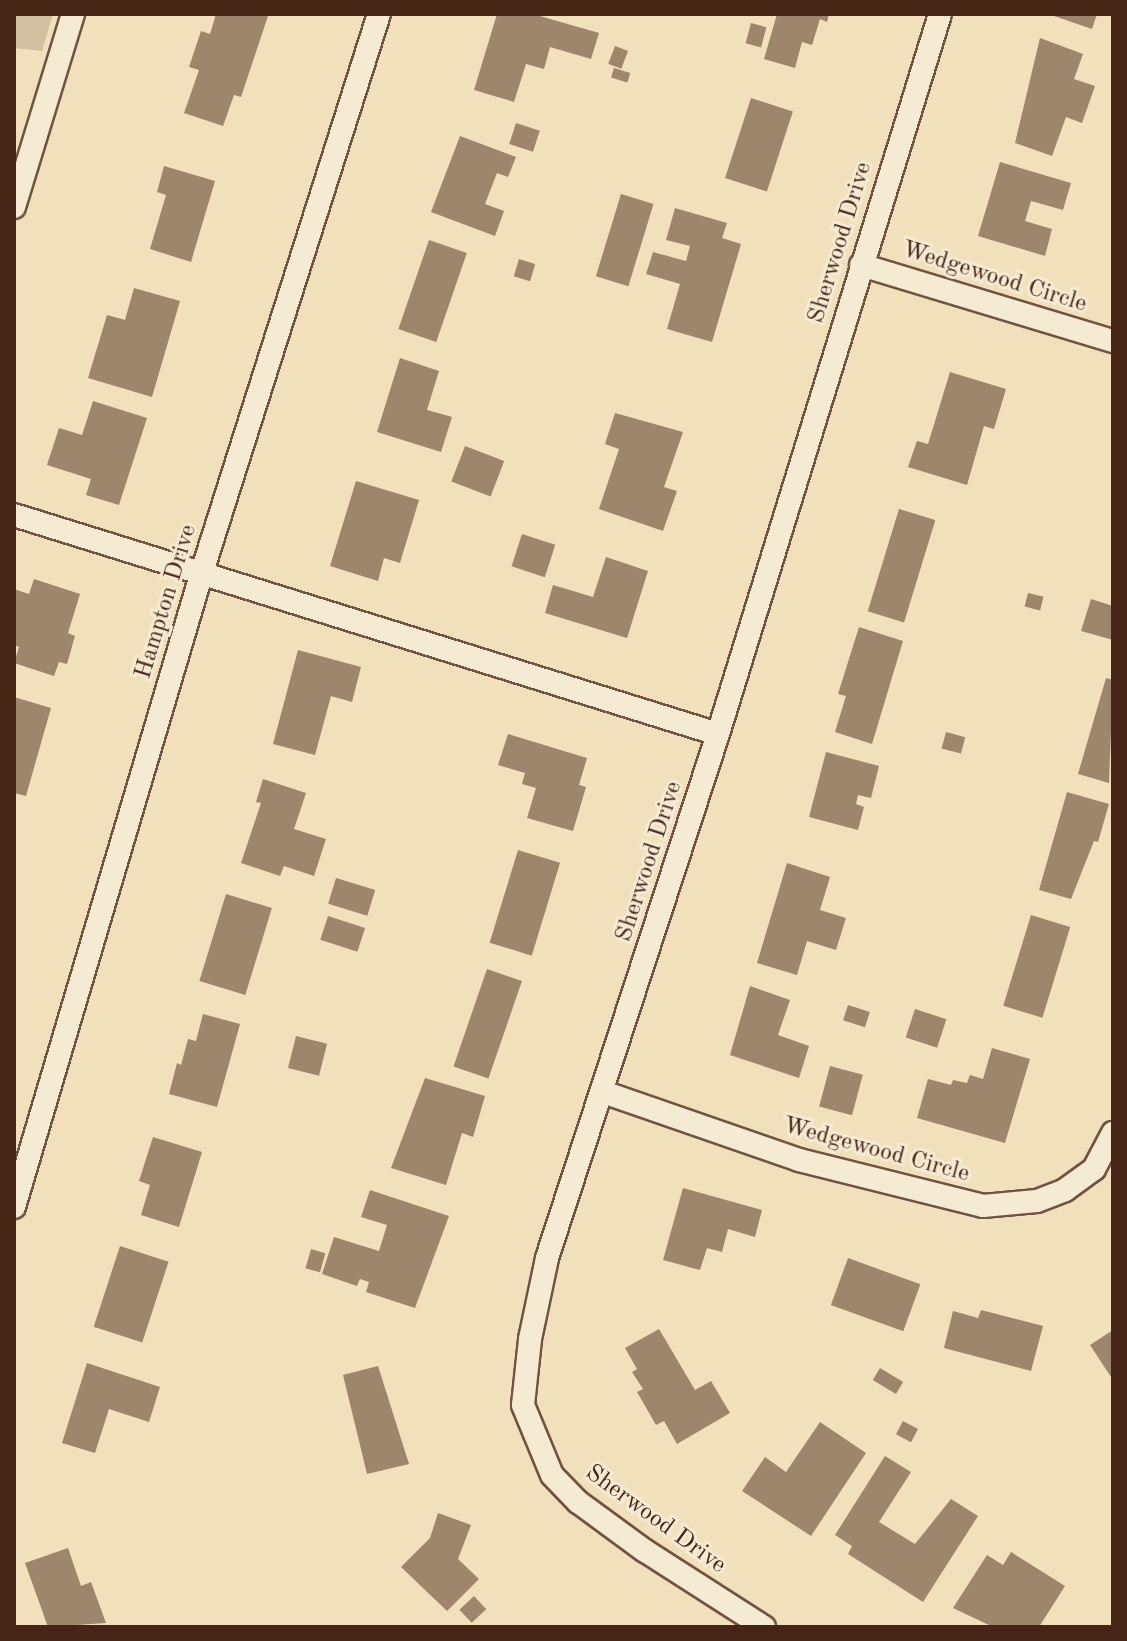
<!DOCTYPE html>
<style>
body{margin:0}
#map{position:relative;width:1127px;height:1641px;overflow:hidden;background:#f0e0bc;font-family:"Old Standard TT",serif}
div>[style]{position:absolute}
.green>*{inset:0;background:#d3c0a0}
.building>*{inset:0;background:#9e866c;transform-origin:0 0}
.roads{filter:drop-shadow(2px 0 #705340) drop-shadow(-2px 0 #705340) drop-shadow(0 2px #705340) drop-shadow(0 -2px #705340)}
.minor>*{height:22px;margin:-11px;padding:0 11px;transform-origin:11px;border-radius:11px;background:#f5ebd3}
span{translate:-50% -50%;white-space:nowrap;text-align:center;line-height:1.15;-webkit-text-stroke:6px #f5ebd3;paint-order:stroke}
.street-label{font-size:24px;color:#462416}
.frame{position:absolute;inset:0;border:16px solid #462416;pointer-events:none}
</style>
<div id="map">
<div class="green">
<div style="clip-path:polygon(14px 14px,53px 14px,42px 51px,14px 48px)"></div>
</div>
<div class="building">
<div style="clip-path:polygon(216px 14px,268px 16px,241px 97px,234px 95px,223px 126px,184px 113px,199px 70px,189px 67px,201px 31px,210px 34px)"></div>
<div style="clip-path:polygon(497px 14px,533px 14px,599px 33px,591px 59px,550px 47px,544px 69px,526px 64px,514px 102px,474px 90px)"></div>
<div style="clip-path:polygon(777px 14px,829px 14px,827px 22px,820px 19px,812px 45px,802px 42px,795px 68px,764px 59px)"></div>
<div style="clip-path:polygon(1048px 14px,1097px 14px,1092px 29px)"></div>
<div style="left:751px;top:23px;width:16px;height:21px;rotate:15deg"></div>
<div style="clip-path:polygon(1040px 38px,1083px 54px,1074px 79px,1095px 86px,1082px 123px,1066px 117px,1052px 156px,1015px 143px)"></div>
<div style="left:615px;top:46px;width:14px;height:19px;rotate:21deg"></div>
<div style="left:614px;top:68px;width:17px;height:10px;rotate:17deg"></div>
<div style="left:751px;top:98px;width:44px;height:84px;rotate:18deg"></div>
<div style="left:516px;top:123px;width:25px;height:22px;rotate:18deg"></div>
<div style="clip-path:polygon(460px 136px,516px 157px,508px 177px,497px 173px,485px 204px,504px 211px,495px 236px,431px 212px)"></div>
<div style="clip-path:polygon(1000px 162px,1071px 183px,1063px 210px,1031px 201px,1025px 221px,1052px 229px,1045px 256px,978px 236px)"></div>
<div style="clip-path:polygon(164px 166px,215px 181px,191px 262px,150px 249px,166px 195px,157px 192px)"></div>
<div style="left:621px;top:194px;width:34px;height:86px;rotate:17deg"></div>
<div style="clip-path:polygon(675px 208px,727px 223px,722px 238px,741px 244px,712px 342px,667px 329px,680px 284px,646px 274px,653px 252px,686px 261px,690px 246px,666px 240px)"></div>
<div style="left:429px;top:240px;width:40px;height:94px;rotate:19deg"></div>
<div style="left:519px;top:259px;width:17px;height:18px;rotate:17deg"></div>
<div style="clip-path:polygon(134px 288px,180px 301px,152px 397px,88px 378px,107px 315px,125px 320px)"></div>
<div style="clip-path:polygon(400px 358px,439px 371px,427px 410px,452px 417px,441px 452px,377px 432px)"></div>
<div style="clip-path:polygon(950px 372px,1006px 389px,994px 429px,984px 426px,967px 485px,908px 467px,917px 441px,928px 444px)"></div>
<div style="clip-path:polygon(93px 401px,147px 418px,119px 505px,86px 495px,91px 479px,47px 465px,59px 428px,82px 435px)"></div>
<div style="clip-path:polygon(615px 413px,683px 432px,664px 487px,677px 491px,663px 531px,599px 509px,619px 449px,605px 444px)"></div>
<div style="left:465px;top:446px;width:42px;height:38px;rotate:21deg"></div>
<div style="clip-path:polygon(356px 481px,419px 500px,400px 563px,384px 558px,378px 581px,330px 566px)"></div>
<div style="left:899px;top:509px;width:38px;height:107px;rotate:17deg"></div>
<div style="left:522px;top:534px;width:35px;height:34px;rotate:18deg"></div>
<div style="clip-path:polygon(606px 557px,648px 571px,627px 638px,545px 613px,553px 585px,593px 597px)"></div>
<div style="clip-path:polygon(34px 579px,80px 594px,68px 633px,75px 636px,67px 664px,59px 662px,54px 676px,14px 663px,19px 647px,14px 645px,14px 589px,29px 594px)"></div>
<div style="left:1028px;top:593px;width:16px;height:14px;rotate:14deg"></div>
<div style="clip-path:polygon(1091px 599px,1113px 606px,1113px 640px,1081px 631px)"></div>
<div style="clip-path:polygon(859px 627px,903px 641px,872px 744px,835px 732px,846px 696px,838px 694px)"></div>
<div style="clip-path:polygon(298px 650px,361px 667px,352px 702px,331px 696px,315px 755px,273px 744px)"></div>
<div style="clip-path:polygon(1106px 678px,1113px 680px,1109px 783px,1078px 774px)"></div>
<div style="clip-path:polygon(14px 697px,51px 708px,26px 796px,14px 793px)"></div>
<div style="left:946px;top:732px;width:20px;height:17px;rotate:15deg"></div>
<div style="clip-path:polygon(508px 734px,587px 758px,579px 785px,586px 787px,573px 831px,527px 818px,536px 788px,522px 784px,525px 773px,498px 765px)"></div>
<div style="clip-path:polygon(826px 752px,879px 766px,871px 798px,858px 795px,856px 804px,864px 807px,858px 830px,809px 817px)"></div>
<div style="clip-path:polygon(263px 779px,306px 793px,294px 829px,326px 839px,314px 876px,284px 866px,280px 876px,241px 863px,261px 803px,256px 802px)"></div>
<div style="clip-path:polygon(1067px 792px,1109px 804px,1098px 842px,1094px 841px,1071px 899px,1039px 890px)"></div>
<div style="left:518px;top:850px;width:44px;height:97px;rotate:17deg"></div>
<div style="clip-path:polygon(787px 863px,830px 877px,820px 910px,846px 918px,836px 950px,807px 941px,797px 975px,757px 963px)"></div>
<div style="left:336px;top:878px;width:41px;height:27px;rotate:17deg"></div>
<div style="left:226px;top:894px;width:48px;height:91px;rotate:17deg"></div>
<div style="left:1031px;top:915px;width:41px;height:95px;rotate:17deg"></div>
<div style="left:328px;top:916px;width:39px;height:25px;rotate:18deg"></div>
<div style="left:487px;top:969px;width:37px;height:103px;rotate:19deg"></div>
<div style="clip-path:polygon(750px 986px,790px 1000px,778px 1035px,809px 1046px,799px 1078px,730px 1055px)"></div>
<div style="left:848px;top:1005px;width:23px;height:16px;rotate:18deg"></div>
<div style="left:915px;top:1009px;width:33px;height:30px;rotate:18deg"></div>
<div style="clip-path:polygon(203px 1014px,240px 1024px,217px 1107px,169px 1094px,177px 1063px,181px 1065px,188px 1039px,196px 1041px)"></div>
<div style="left:296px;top:1036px;width:32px;height:33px;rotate:14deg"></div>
<div style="clip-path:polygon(992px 1048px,1030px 1059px,1005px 1143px,917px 1118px,928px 1079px,951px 1085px,953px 1080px,967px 1083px,970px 1075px,983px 1079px)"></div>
<div style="left:830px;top:1066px;width:34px;height:42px;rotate:15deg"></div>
<div style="clip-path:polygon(425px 1078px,485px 1096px,473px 1137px,462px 1133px,446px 1185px,391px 1168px)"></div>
<div style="clip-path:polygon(153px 1137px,202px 1152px,179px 1227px,141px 1215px,150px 1185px,139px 1181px)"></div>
<div style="clip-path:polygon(683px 1188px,762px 1210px,755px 1237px,728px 1229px,722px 1252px,707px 1248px,700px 1270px,663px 1260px)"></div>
<div style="clip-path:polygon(370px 1190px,449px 1216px,415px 1308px,366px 1292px,369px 1282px,360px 1279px,357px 1286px,322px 1274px,334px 1237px,379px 1251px,387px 1225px,361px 1217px)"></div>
<div style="left:120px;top:1246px;width:51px;height:85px;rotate:18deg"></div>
<div style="left:311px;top:1249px;width:15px;height:20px;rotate:16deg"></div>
<div style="left:848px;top:1258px;width:77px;height:50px;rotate:20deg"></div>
<div style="clip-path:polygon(981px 1310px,1043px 1326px,1031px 1371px,944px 1348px,953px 1311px,978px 1318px)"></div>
<div style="clip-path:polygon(659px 1329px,695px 1390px,711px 1381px,730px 1413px,677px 1444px,664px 1421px,656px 1425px,637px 1392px,643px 1389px,632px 1372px,637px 1369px,625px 1348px)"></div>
<div style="clip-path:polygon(1113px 1330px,1113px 1380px,1090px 1345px)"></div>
<div style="clip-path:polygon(87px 1363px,160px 1387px,149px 1422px,109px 1409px,95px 1453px,62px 1443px)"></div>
<div style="clip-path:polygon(378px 1366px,409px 1464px,367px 1474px,343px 1375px)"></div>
<div style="left:880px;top:1368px;width:27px;height:14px;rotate:31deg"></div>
<div style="left:903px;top:1421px;width:17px;height:15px;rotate:28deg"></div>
<div style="clip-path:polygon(820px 1422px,866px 1453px,811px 1536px,742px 1491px,765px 1457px,786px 1472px)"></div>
<div style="clip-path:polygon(885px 1456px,911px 1472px,879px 1522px,915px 1544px,951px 1499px,978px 1516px,923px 1602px,848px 1554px,852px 1546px,835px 1535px)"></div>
<div style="clip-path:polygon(438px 1513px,471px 1525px,458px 1559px,479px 1579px,447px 1611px,401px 1567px,430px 1538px)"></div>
<div style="clip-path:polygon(68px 1548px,81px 1586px,91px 1582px,106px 1623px,48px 1627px,25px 1563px)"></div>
<div style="clip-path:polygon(1011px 1552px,1065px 1586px,1039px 1627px,993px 1627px,953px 1608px,987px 1555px,1003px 1565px)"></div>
<div style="left:474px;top:1596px;width:18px;height:20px;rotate:47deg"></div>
</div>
<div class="roads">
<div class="minor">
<div style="left:14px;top:207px;width:202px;rotate:-73deg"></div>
<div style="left:861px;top:265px;width:263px;rotate:16.8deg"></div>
<div style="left:14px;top:515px;width:737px;rotate:17.28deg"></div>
<div style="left:603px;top:1092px;width:207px;rotate:19.1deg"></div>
<div style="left:799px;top:1160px;width:190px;rotate:14deg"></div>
<div style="left:983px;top:1206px;width:54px;rotate:-5.3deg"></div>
<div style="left:1037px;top:1201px;width:30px;rotate:-21deg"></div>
<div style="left:1065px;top:1190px;width:36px;rotate:-36deg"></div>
<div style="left:1094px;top:1169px;width:41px;rotate:-62.2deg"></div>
<div style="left:14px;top:1207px;width:662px;rotate:-73.51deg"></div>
<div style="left:202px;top:572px;width:585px;rotate:-72.4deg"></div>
<div style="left:764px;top:1627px;width:141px;rotate:-147.4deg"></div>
<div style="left:645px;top:1551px;width:83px;rotate:-143.8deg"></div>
<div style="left:578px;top:1502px;width:37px;rotate:-134deg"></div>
<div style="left:552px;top:1475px;width:76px;rotate:-112.5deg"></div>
<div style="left:523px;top:1405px;width:66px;rotate:-83.9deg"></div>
<div style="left:530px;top:1339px;width:83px;rotate:-78.1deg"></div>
<div style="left:547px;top:1258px;width:551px;rotate:-71.93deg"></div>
<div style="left:718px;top:734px;width:753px;rotate:-72.86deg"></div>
</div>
</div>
<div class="street-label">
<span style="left:841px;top:243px;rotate:-73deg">Sherwood Drive</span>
<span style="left:994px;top:278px;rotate:17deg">Wedgewood Circle</span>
<span style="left:167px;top:602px;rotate:-73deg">Hampton Drive</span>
<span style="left:650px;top:862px;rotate:-72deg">Sherwood Drive</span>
<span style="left:876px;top:1151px;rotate:15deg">Wedgewood Circle</span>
<span style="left:655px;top:1520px;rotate:36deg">Sherwood Drive</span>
</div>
<div class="frame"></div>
</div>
